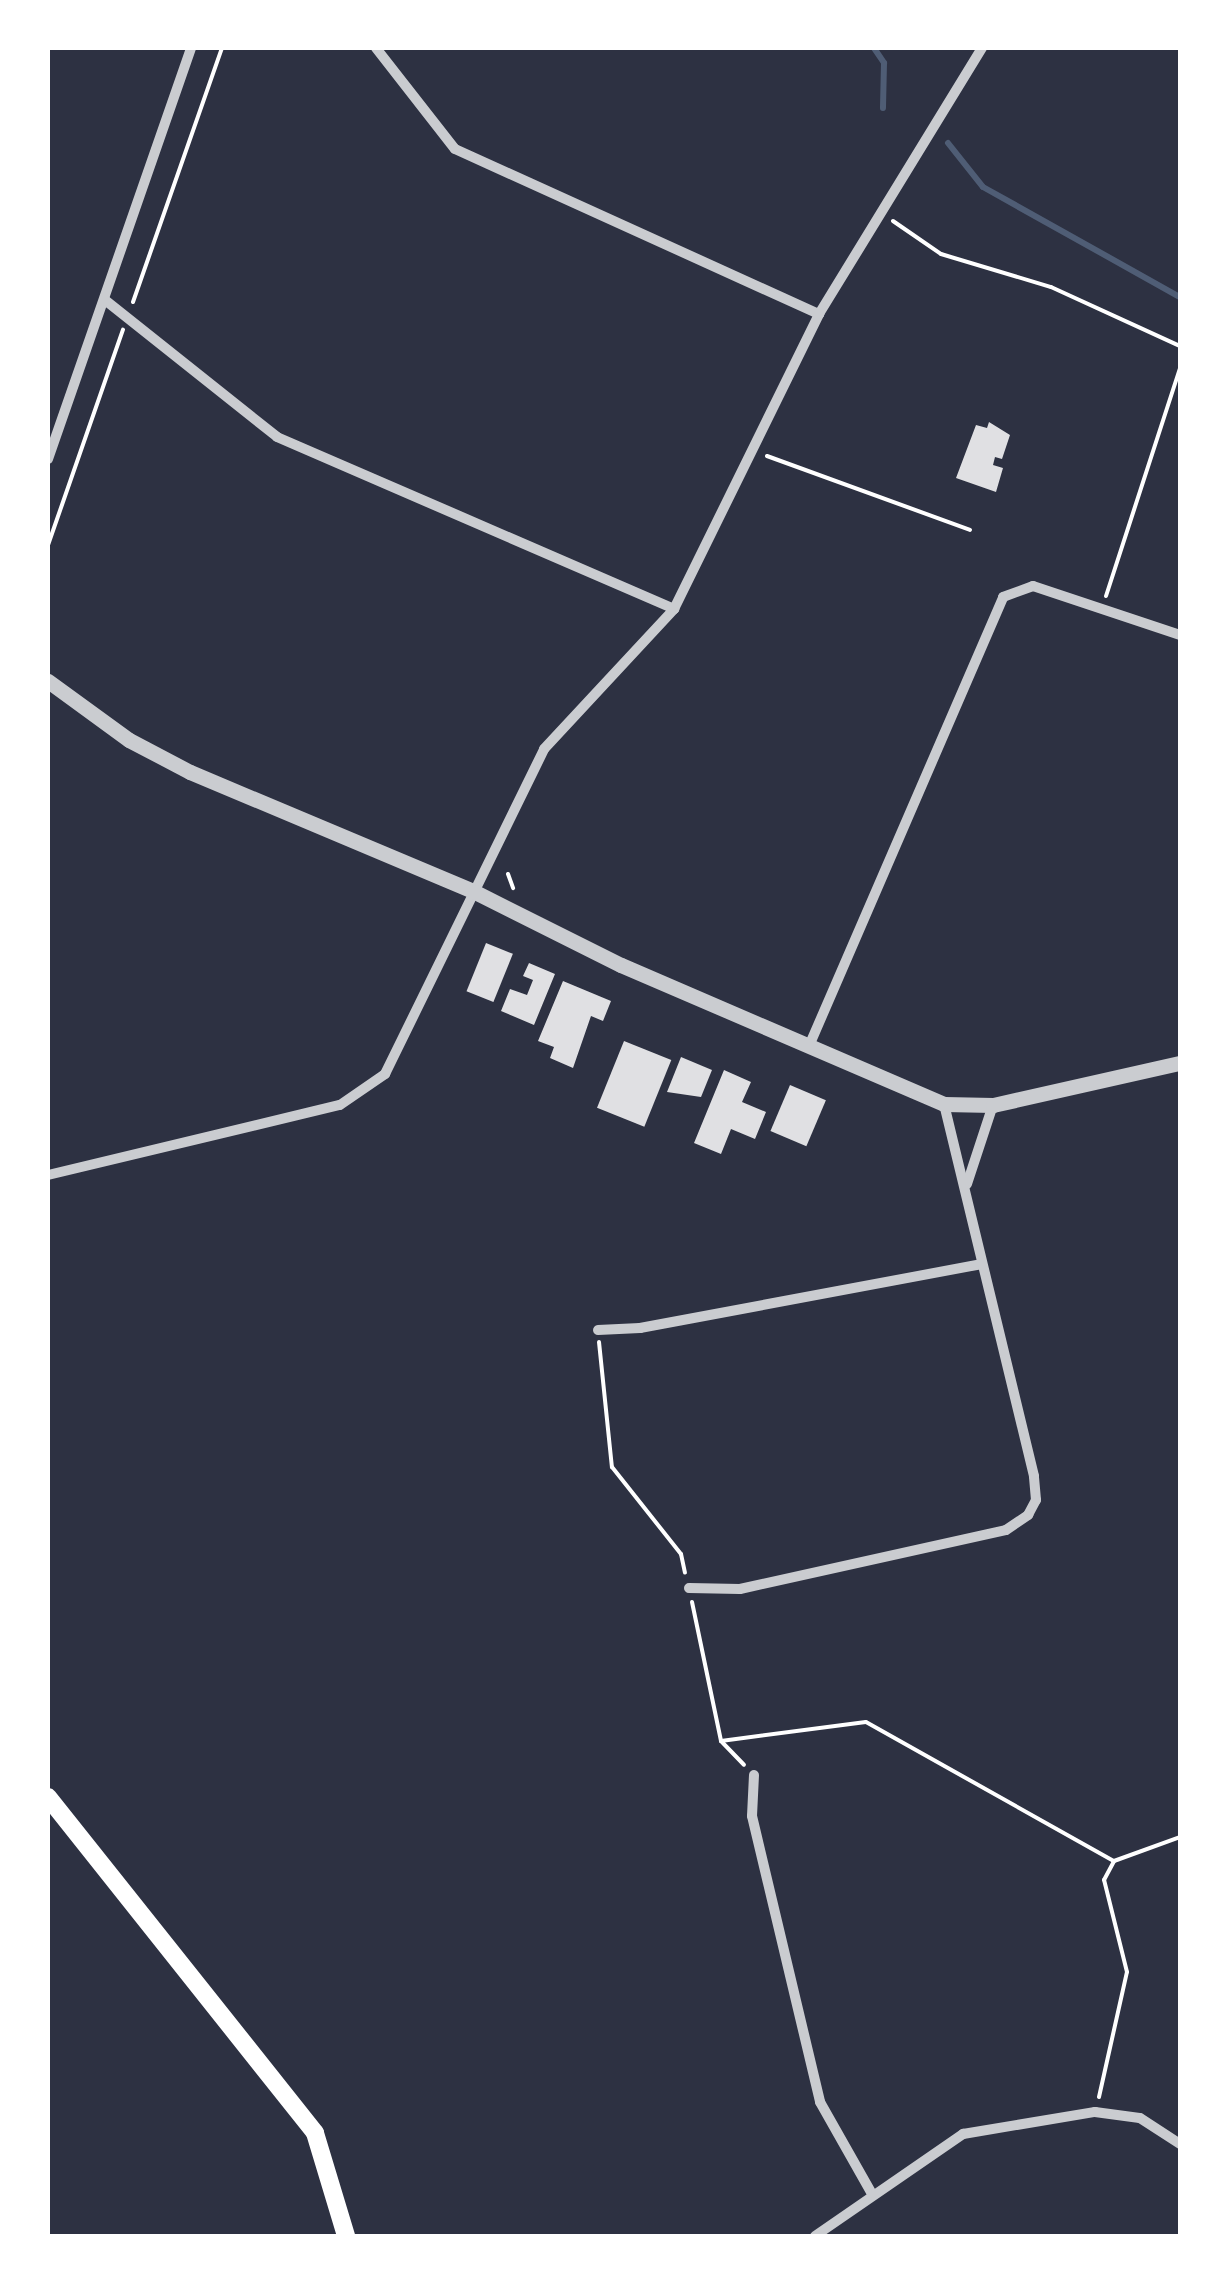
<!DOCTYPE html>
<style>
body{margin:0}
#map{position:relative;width:1228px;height:2284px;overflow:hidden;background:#2d3142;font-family:Cabin,sans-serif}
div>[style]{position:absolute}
.stream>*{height:6px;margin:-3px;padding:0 3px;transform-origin:3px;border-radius:3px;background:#4f5d75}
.building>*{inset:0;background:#e0e0e3;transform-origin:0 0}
.path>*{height:4px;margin:-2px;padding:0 2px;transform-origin:2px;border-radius:2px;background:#fff}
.minor>*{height:10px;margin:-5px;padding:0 5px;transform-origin:5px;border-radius:5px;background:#caccd0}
.tertiary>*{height:15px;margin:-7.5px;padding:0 7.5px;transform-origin:7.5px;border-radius:7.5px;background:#caccd0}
.secondary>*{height:18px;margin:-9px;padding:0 9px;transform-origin:9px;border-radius:9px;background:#fff}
span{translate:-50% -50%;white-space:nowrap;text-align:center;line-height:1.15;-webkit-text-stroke:10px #fff;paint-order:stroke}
.frame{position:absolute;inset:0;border:50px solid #fff;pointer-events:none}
</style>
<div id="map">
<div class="stream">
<div style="left:874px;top:48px;width:18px;rotate:56deg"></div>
<div style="left:884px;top:63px;width:45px;rotate:91.3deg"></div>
<div style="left:948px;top:143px;width:56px;rotate:51.5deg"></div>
<div style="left:983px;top:187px;width:226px;rotate:29.2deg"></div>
</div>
<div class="building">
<div style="clip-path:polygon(989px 422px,1010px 435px,1002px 459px,995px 457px,993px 465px,1003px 468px,996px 492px,956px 478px,976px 425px,987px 428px)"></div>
<div style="left:486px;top:943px;width:29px;height:52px;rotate:22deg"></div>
<div style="clip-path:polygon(529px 963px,555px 974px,534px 1025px,501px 1011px,510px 989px,527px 995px,533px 980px,523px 976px)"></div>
<div style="clip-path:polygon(563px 981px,611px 1001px,603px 1021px,591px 1016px,573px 1068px,550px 1058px,554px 1047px,538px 1041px)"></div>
<div style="left:624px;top:1041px;width:51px;height:72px;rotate:22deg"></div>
<div style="clip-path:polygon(681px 1057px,712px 1070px,701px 1097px,667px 1092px)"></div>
<div style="clip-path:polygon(724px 1070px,751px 1082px,742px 1102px,766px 1112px,755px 1139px,731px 1129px,721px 1154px,694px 1143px)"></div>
<div style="left:790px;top:1085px;width:39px;height:50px;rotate:23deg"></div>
</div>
<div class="path">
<div style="left:893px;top:221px;width:58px;rotate:34.5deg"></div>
<div style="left:941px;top:254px;width:115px;rotate:16.7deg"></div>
<div style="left:1051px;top:287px;width:142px;rotate:24.6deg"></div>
<div style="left:133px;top:302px;width:269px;rotate:-70.7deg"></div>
<div style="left:767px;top:456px;width:216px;rotate:20deg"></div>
<div style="left:48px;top:545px;width:228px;rotate:-70.8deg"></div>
<div style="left:1106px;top:596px;width:240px;rotate:-72deg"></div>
<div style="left:508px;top:874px;width:15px;rotate:70deg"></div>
<div style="left:599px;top:1342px;width:126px;rotate:84.1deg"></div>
<div style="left:612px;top:1467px;width:111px;rotate:51.6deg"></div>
<div style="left:681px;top:1554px;width:19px;rotate:78deg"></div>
<div style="left:692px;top:1602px;width:142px;rotate:78.2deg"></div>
<div style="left:721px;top:1741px;width:33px;rotate:46deg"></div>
<div style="left:721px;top:1741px;width:146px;rotate:-7.5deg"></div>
<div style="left:866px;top:1722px;width:284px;rotate:29.3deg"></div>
<div style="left:1099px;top:2097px;width:128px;rotate:-77.4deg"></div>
<div style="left:1127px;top:1972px;width:95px;rotate:-104deg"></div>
<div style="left:1104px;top:1880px;width:21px;rotate:-62deg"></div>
<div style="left:1114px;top:1861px;width:70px;rotate:-20deg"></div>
</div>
<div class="minor">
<div style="left:376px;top:48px;width:128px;rotate:52deg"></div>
<div style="left:455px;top:149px;width:400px;rotate:24.4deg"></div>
<div style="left:105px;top:300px;width:220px;rotate:38.5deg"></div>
<div style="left:277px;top:437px;width:433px;rotate:23.4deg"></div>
<div style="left:48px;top:459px;width:435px;rotate:-70.8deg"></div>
<div style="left:809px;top:1046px;width:489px;rotate:-66.6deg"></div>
<div style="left:1003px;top:597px;width:32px;rotate:-20deg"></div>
<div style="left:1033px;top:586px;width:155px;rotate:18.4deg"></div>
<div style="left:48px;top:1175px;width:300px;rotate:-13.5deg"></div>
<div style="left:340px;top:1105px;width:55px;rotate:-34.6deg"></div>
<div style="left:385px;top:1074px;width:362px;rotate:-63.9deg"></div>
<div style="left:544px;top:749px;width:191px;rotate:-47.1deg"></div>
<div style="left:674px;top:609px;width:329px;rotate:-63.8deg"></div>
<div style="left:819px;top:314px;width:312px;rotate:-58.5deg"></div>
<div style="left:967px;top:1184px;width:83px;rotate:-71.8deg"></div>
<div style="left:598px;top:1330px;width:42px;rotate:-2.7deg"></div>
<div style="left:640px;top:1328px;width:348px;rotate:-10.6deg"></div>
<div style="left:689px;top:1588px;width:51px;rotate:1.1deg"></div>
<div style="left:740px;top:1589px;width:272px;rotate:-12.5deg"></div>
<div style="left:1006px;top:1530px;width:27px;rotate:-34deg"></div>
<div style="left:1028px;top:1515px;width:17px;rotate:-62deg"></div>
<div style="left:1036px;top:1500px;width:24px;rotate:-95deg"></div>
<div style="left:1034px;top:1476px;width:383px;rotate:-103.6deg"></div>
<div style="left:754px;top:1775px;width:41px;rotate:92.8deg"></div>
<div style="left:752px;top:1816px;width:294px;rotate:76.6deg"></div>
<div style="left:820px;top:2102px;width:106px;rotate:60.5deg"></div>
<div style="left:815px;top:2236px;width:180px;rotate:-34.6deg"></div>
<div style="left:963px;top:2134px;width:134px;rotate:-9.5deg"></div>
<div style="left:1095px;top:2112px;width:45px;rotate:7.6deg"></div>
<div style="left:1140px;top:2118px;width:48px;rotate:33deg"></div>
</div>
<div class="tertiary">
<div style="left:48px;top:681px;width:100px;rotate:36.1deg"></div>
<div style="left:129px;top:740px;width:69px;rotate:27.7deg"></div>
<div style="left:190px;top:772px;width:309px;rotate:22.8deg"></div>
<div style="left:475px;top:892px;width:163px;rotate:26.6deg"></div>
<div style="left:621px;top:965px;width:352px;rotate:23.3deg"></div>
<div style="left:944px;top:1104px;width:49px;rotate:1.2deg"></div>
<div style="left:993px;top:1105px;width:192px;rotate:-12.7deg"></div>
</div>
<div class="secondary">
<div style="left:48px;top:1797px;width:429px;rotate:51.5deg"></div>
<div style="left:315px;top:2133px;width:108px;rotate:73.2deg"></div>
</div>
<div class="frame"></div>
</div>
